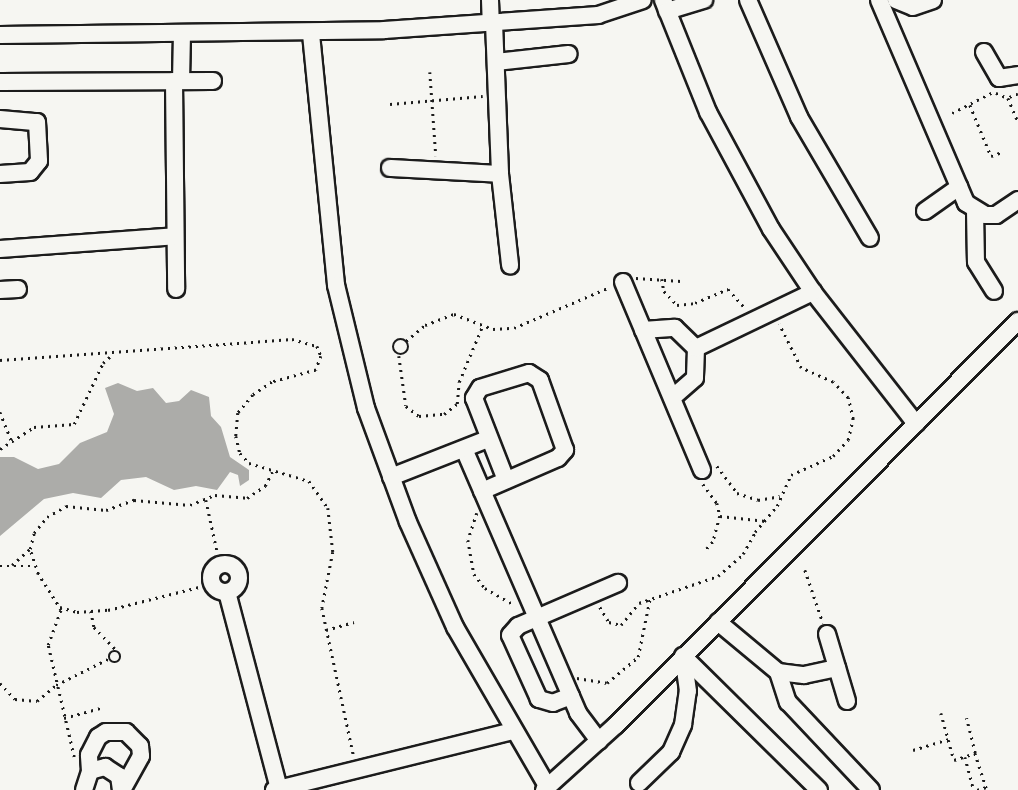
<!DOCTYPE html>
<style>
body{margin:0}
#map{position:relative;width:1018px;height:790px;overflow:hidden;background:#f6f6f2;font-family:"Gochi Hand",sans-serif}
div>[style]{position:absolute}
.water>*{inset:0;background:#acaca9}
.path>*{height:2.5px;margin-top:-1.25px;transform-origin:0;background:repeating-linear-gradient(90deg,#1c1c1c 0 2px,transparent 0 7px)}
.path>.ring{margin:-1.25px;padding:0;box-sizing:content-box;background:none;border:2.5px solid #1c1c1c;border-radius:50%}
.roads{filter:drop-shadow(2px 0 #1c1c1c) drop-shadow(-2px 0 #1c1c1c) drop-shadow(0 2px #1c1c1c) drop-shadow(0 -2px #1c1c1c)}
.minor>*{height:16px;margin:-8px;padding:0 8px;transform-origin:8px;border-radius:8px;background:#f6f6f2}
.minor>.ring{margin:-8px;padding:0;box-sizing:content-box;background:none;border:16px solid #f6f6f2;border-radius:50%}
span{translate:-50% -50%;white-space:nowrap;text-align:center;line-height:1.15;-webkit-text-stroke:5px #f6f6f2;paint-order:stroke}
</style>
<div id="map">
<div class="water">
<div style="clip-path:polygon(118px 383px,137px 391px,153px 388px,166px 403px,179px 401px,191px 390px,209px 397px,211px 416px,221px 427px,230px 457px,249px 470px,249px 480px,240px 486px,238px 475px,230px 472px,217px 490px,196px 486px,174px 490px,146px 477px,121px 480px,101px 498px,73px 493px,44px 499px,0 536px,0 457px,14px 457px,38px 469px,59px 464px,80px 443px,107px 432px,114px 414px,105px 388px)"></div>
</div>
<div class="path">
<div style="left:430px;top:72px;width:84px;rotate:85.9deg"></div>
<div style="left:996px;top:93px;width:13px;rotate:23deg"></div>
<div style="left:1018px;top:94px;width:11px;rotate:158deg"></div>
<div style="left:1008px;top:98px;width:26px;rotate:67deg"></div>
<div style="left:390px;top:104px;width:93px;rotate:-4.9deg"></div>
<div style="left:970px;top:105px;width:55px;rotate:67.6deg"></div>
<div style="left:991px;top:156px;width:12px;rotate:-20deg"></div>
<div style="left:952px;top:113px;width:46px;rotate:-27.1deg"></div>
<div style="left:636px;top:278px;width:45px;rotate:3.8deg"></div>
<div style="left:662px;top:279px;width:12px;rotate:81deg"></div>
<div style="left:664px;top:291px;width:19px;rotate:47deg"></div>
<div style="left:677px;top:305px;width:18px;rotate:-6deg"></div>
<div style="left:695px;top:303px;width:36px;rotate:-23deg"></div>
<div style="left:728px;top:289px;width:25px;rotate:48deg"></div>
<div class="ring" style="left:393px;top:339px;width:13.5px;height:13.5px"></div>
<div style="left:406px;top:341px;width:25px;rotate:-40deg"></div>
<div style="left:425px;top:325px;width:31px;rotate:-21deg"></div>
<div style="left:454px;top:314px;width:42px;rotate:21deg"></div>
<div style="left:493px;top:329px;width:21px;rotate:-3deg"></div>
<div style="left:514px;top:328px;width:104px;rotate:-23.1deg"></div>
<div style="left:399px;top:356px;width:50px;rotate:82deg"></div>
<div style="left:406px;top:406px;width:16px;rotate:38deg"></div>
<div style="left:419px;top:416px;width:25px;rotate:-5deg"></div>
<div style="left:444px;top:414px;width:16px;rotate:-38deg"></div>
<div style="left:457px;top:404px;width:22px;rotate:-85deg"></div>
<div style="left:459px;top:382px;width:60px;rotate:-67.3deg"></div>
<div style="left:0;top:360px;width:293px;rotate:-4.1deg"></div>
<div style="left:292px;top:339px;width:26px;rotate:16deg"></div>
<div style="left:317px;top:346px;width:11px;rotate:68deg"></div>
<div style="left:321px;top:356px;width:15px;rotate:110deg"></div>
<div style="left:316px;top:370px;width:46px;rotate:164.7deg"></div>
<div style="left:272px;top:382px;width:23px;rotate:146deg"></div>
<div style="left:253px;top:395px;width:23px;rotate:130deg"></div>
<div style="left:238px;top:413px;width:23px;rotate:95deg"></div>
<div style="left:236px;top:436px;width:17px;rotate:77deg"></div>
<div style="left:240px;top:453px;width:13px;rotate:48deg"></div>
<div style="left:249px;top:463px;width:63px;rotate:16.7deg"></div>
<div style="left:309px;top:481px;width:33px;rotate:55deg"></div>
<div style="left:328px;top:508px;width:44px;rotate:83.5deg"></div>
<div style="left:333px;top:552px;width:57px;rotate:101.1deg"></div>
<div style="left:322px;top:608px;width:152px;rotate:77.9deg"></div>
<div style="left:0;top:412px;width:31px;rotate:68deg"></div>
<div style="left:0;top:449px;width:40px;rotate:-32.9deg"></div>
<div style="left:34px;top:427px;width:40px;rotate:-4.3deg"></div>
<div style="left:74px;top:424px;width:68px;rotate:-64.6deg"></div>
<div style="left:103px;top:363px;width:13px;rotate:-42deg"></div>
<div style="left:717px;top:466px;width:34px;rotate:53deg"></div>
<div style="left:737px;top:493px;width:22px;rotate:18deg"></div>
<div style="left:758px;top:500px;width:22px;rotate:-10deg"></div>
<div style="left:703px;top:484px;width:24px;rotate:54deg"></div>
<div style="left:717px;top:503px;width:13px;rotate:77deg"></div>
<div style="left:720px;top:516px;width:27px;rotate:105deg"></div>
<div style="left:713px;top:542px;width:13px;rotate:132deg"></div>
<div style="left:206px;top:500px;width:66px;rotate:77.7deg"></div>
<div style="left:477px;top:513px;width:28px;rotate:108deg"></div>
<div style="left:468px;top:540px;width:35px;rotate:80deg"></div>
<div style="left:474px;top:574px;width:18px;rotate:52deg"></div>
<div style="left:485px;top:588px;width:34px;rotate:30deg"></div>
<div style="left:720px;top:516px;width:45px;rotate:6.3deg"></div>
<div style="left:12px;top:565px;width:24px;rotate:-42deg"></div>
<div style="left:0;top:566px;width:35px"></div>
<div style="left:805px;top:570px;width:56px;rotate:71.2deg"></div>
<div style="left:60px;top:607px;width:18px;rotate:16deg"></div>
<div style="left:77px;top:612px;width:31px;rotate:-4deg"></div>
<div style="left:108px;top:610px;width:106px;rotate:-14.2deg"></div>
<div style="left:600px;top:607px;width:17px;rotate:59deg"></div>
<div style="left:609px;top:622px;width:12px;rotate:14deg"></div>
<div style="left:621px;top:625px;width:28px;rotate:-51deg"></div>
<div style="left:639px;top:603px;width:83px;rotate:-18.9deg"></div>
<div style="left:718px;top:576px;width:33px;rotate:-41deg"></div>
<div style="left:743px;top:554px;width:25px;rotate:-61deg"></div>
<div style="left:755px;top:532px;width:34px;rotate:-50deg"></div>
<div style="left:777px;top:506px;width:34px;rotate:-66deg"></div>
<div style="left:791px;top:475px;width:46px;rotate:-24.3deg"></div>
<div style="left:833px;top:456px;width:22px;rotate:-47deg"></div>
<div style="left:848px;top:440px;width:22px;rotate:-77deg"></div>
<div style="left:853px;top:419px;width:22px;rotate:-103deg"></div>
<div style="left:848px;top:398px;width:22px;rotate:-133deg"></div>
<div style="left:833px;top:382px;width:35px;rotate:-156deg"></div>
<div style="left:801px;top:368px;width:49px;rotate:-116.6deg"></div>
<div style="left:91px;top:611px;width:16px;rotate:79deg"></div>
<div style="left:94px;top:627px;width:33px;rotate:46deg"></div>
<div style="left:326px;top:630px;width:29px;rotate:-16deg"></div>
<div class="ring" style="left:109.5px;top:651.5px;width:8.5px;height:8.5px"></div>
<div style="left:577px;top:678px;width:30px;rotate:9deg"></div>
<div style="left:607px;top:683px;width:40px;rotate:-40deg"></div>
<div style="left:638px;top:657px;width:60px;rotate:-78.5deg"></div>
<div style="left:0;top:683px;width:22px;rotate:47deg"></div>
<div style="left:15px;top:699px;width:22px;rotate:5deg"></div>
<div style="left:37px;top:701px;width:25px;rotate:-40deg"></div>
<div style="left:56px;top:685px;width:60px;rotate:-26.6deg"></div>
<div style="left:941px;top:713px;width:49px;rotate:74.5deg"></div>
<div style="left:954px;top:760px;width:22px;rotate:-18deg"></div>
<div style="left:975px;top:753px;width:36px;rotate:-104deg"></div>
<div style="left:64px;top:718px;width:41px;rotate:-15.4deg"></div>
<div style="left:913px;top:750px;width:37px;rotate:-17deg"></div>
<div style="left:975px;top:753px;width:39px;rotate:72deg"></div>
<div style="left:74px;top:757px;width:115px;rotate:-103.1deg"></div>
<div style="left:48px;top:645px;width:37px;rotate:-70deg"></div>
<div style="left:61px;top:610px;width:43px;rotate:-122.6deg"></div>
<div style="left:38px;top:574px;width:26px;rotate:-108deg"></div>
<div style="left:30px;top:549px;width:16px;rotate:-76deg"></div>
<div style="left:34px;top:533px;width:21px;rotate:-51deg"></div>
<div style="left:47px;top:517px;width:22px;rotate:-30deg"></div>
<div style="left:66px;top:506px;width:40px;rotate:5.7deg"></div>
<div style="left:106px;top:510px;width:30px;rotate:-20deg"></div>
<div style="left:134px;top:500px;width:56px;rotate:5.1deg"></div>
<div style="left:190px;top:505px;width:27px;rotate:-22deg"></div>
<div style="left:215px;top:495px;width:32px;rotate:5deg"></div>
<div style="left:247px;top:498px;width:22px;rotate:-34deg"></div>
<div style="left:265px;top:486px;width:16px;rotate:-63deg"></div>
<div style="left:965px;top:757px;width:34px;rotate:75deg"></div>
<div style="left:977px;top:790px;width:9px;rotate:-18deg"></div>
</div>
<div class="roads">
<div class="minor">
<div style="left:490px;top:0;width:23px;rotate:88deg"></div>
<div style="left:663px;top:0;width:121px;rotate:68.1deg"></div>
<div style="left:708px;top:112px;width:133px;rotate:61.7deg"></div>
<div style="left:771px;top:229px;width:76px;rotate:56.3deg"></div>
<div style="left:813px;top:292px;width:167px;rotate:52deg"></div>
<div style="left:748px;top:0;width:128px;rotate:66.4deg"></div>
<div style="left:799px;top:117px;width:140px;rotate:59.6deg"></div>
<div style="left:879px;top:0;width:221px;rotate:66.8deg"></div>
<div style="left:966px;top:203px;width:22px;rotate:32deg"></div>
<div style="left:985px;top:215px;width:11px"></div>
<div style="left:996px;top:215px;width:27px;rotate:-34deg"></div>
<div style="left:896px;top:0;width:18px;rotate:22deg"></div>
<div style="left:913px;top:7px;width:21px;rotate:-19deg"></div>
<div style="left:667px;top:11px;width:39px;rotate:-17deg"></div>
<div style="left:494px;top:23px;width:151px;rotate:87.7deg"></div>
<div style="left:500px;top:174px;width:92px;rotate:83.7deg"></div>
<div style="left:311px;top:34px;width:252px;rotate:84.3deg"></div>
<div style="left:336px;top:285px;width:127px;rotate:76.3deg"></div>
<div style="left:366px;top:408px;width:121px;rotate:69.8deg"></div>
<div style="left:408px;top:522px;width:115px;rotate:65.9deg"></div>
<div style="left:455px;top:627px;width:184px;rotate:59.9deg"></div>
<div style="left:0;top:35px;width:384px;rotate:-0.7deg"></div>
<div style="left:384px;top:30px;width:215px;rotate:-4deg"></div>
<div style="left:598px;top:15px;width:47px;rotate:-18.4deg"></div>
<div style="left:984px;top:52px;width:30px;rotate:60deg"></div>
<div style="left:999px;top:78px;width:19px;rotate:-9deg"></div>
<div style="left:496px;top:62px;width:73px;rotate:-6.3deg"></div>
<div style="left:174px;top:81px;width:208px;rotate:89.4deg"></div>
<div style="left:181px;top:81px;width:47px;rotate:-88.8deg"></div>
<div style="left:0;top:82px;width:213px;rotate:-0.3deg"></div>
<div style="left:0;top:119px;width:37px;rotate:5deg"></div>
<div style="left:37px;top:122px;width:39px;rotate:87deg"></div>
<div style="left:39px;top:161px;width:14px;rotate:129deg"></div>
<div style="left:30px;top:172px;width:30px;rotate:176deg"></div>
<div style="left:390px;top:168px;width:110px;rotate:3.1deg"></div>
<div style="left:925px;top:211px;width:42px;rotate:-35.2deg"></div>
<div style="left:975px;top:211px;width:51px;rotate:88.9deg"></div>
<div style="left:976px;top:262px;width:34px;rotate:58deg"></div>
<div style="left:0;top:249px;width:175px;rotate:-4.2deg"></div>
<div style="left:623px;top:282px;width:204px;rotate:67.2deg"></div>
<div style="left:0;top:290px;width:18px;rotate:-3deg"></div>
<div style="left:643px;top:330px;width:32px;rotate:-4deg"></div>
<div style="left:675px;top:328px;width:29px;rotate:44deg"></div>
<div style="left:696px;top:348px;width:30px;rotate:92deg"></div>
<div style="left:695px;top:378px;width:30px;rotate:139deg"></div>
<div style="left:696px;top:348px;width:130px;rotate:-25.6deg"></div>
<div style="left:464px;top:449px;width:288px;rotate:66.6deg"></div>
<div style="left:578px;top:713px;width:35px;rotate:53deg"></div>
<div style="left:391px;top:477px;width:104px;rotate:-21.4deg"></div>
<div style="left:482px;top:491px;width:83px;rotate:-23.5deg"></div>
<div style="left:558px;top:458px;width:11px;rotate:-49deg"></div>
<div style="left:565px;top:450px;width:74px;rotate:-109.7deg"></div>
<div style="left:540px;top:380px;width:13px;rotate:-148deg"></div>
<div style="left:529px;top:373px;width:51px;rotate:163deg"></div>
<div style="left:480px;top:388px;width:12px;rotate:121deg"></div>
<div style="left:474px;top:398px;width:88px;rotate:68.7deg"></div>
<div class="ring" style="left:211px;top:564px;width:12px;height:12px"></div>
<div style="left:227px;top:592px;width:204px;rotate:75.2deg"></div>
<div style="left:718px;top:622px;width:78px;rotate:39.8deg"></div>
<div style="left:778px;top:672px;width:26px;rotate:7deg"></div>
<div style="left:804px;top:675px;width:34px;rotate:-12deg"></div>
<div style="left:827px;top:634px;width:70px;rotate:73.4deg"></div>
<div style="left:683px;top:656px;width:191px;rotate:44.6deg"></div>
<div style="left:778px;top:672px;width:32px;rotate:72deg"></div>
<div style="left:788px;top:702px;width:121px;rotate:46.7deg"></div>
<div style="left:571px;top:696px;width:19px;rotate:159deg"></div>
<div style="left:553px;top:703px;width:15px;rotate:-164deg"></div>
<div style="left:539px;top:699px;width:70px;rotate:-114.4deg"></div>
<div style="left:510px;top:635px;width:12px;rotate:-48deg"></div>
<div style="left:518px;top:626px;width:109px;rotate:-23.3deg"></div>
<div style="left:90px;top:771px;width:16px;rotate:-94deg"></div>
<div style="left:89px;top:755px;width:20px;rotate:-63deg"></div>
<div style="left:98px;top:737px;width:9px;rotate:-32deg"></div>
<div style="left:106px;top:732px;width:20px"></div>
<div style="left:126px;top:732px;width:20px;rotate:45deg"></div>
<div style="left:140px;top:746px;width:10px;rotate:84deg"></div>
<div style="left:141px;top:756px;width:39px;rotate:119deg"></div>
<div style="left:639px;top:783px;width:45px;rotate:-44.1deg"></div>
<div style="left:671px;top:752px;width:30px;rotate:-66deg"></div>
<div style="left:683px;top:725px;width:34px;rotate:-82deg"></div>
<div style="left:688px;top:691px;width:35px;rotate:-98deg"></div>
<div style="left:84px;top:790px;width:20px;rotate:-72deg"></div>
<div style="left:90px;top:771px;width:16px;rotate:-15deg"></div>
<div style="left:105px;top:767px;width:17px;rotate:33deg"></div>
<div style="left:119px;top:776px;width:14px;rotate:82deg"></div>
<div style="left:274px;top:790px;width:245px;rotate:-13.9deg"></div>
<div style="left:544px;top:790px;width:97px;rotate:-42.1deg"></div>
<div style="left:616px;top:725px;width:570px;rotate:-45.14deg"></div>
</div>
</div>
</div>
